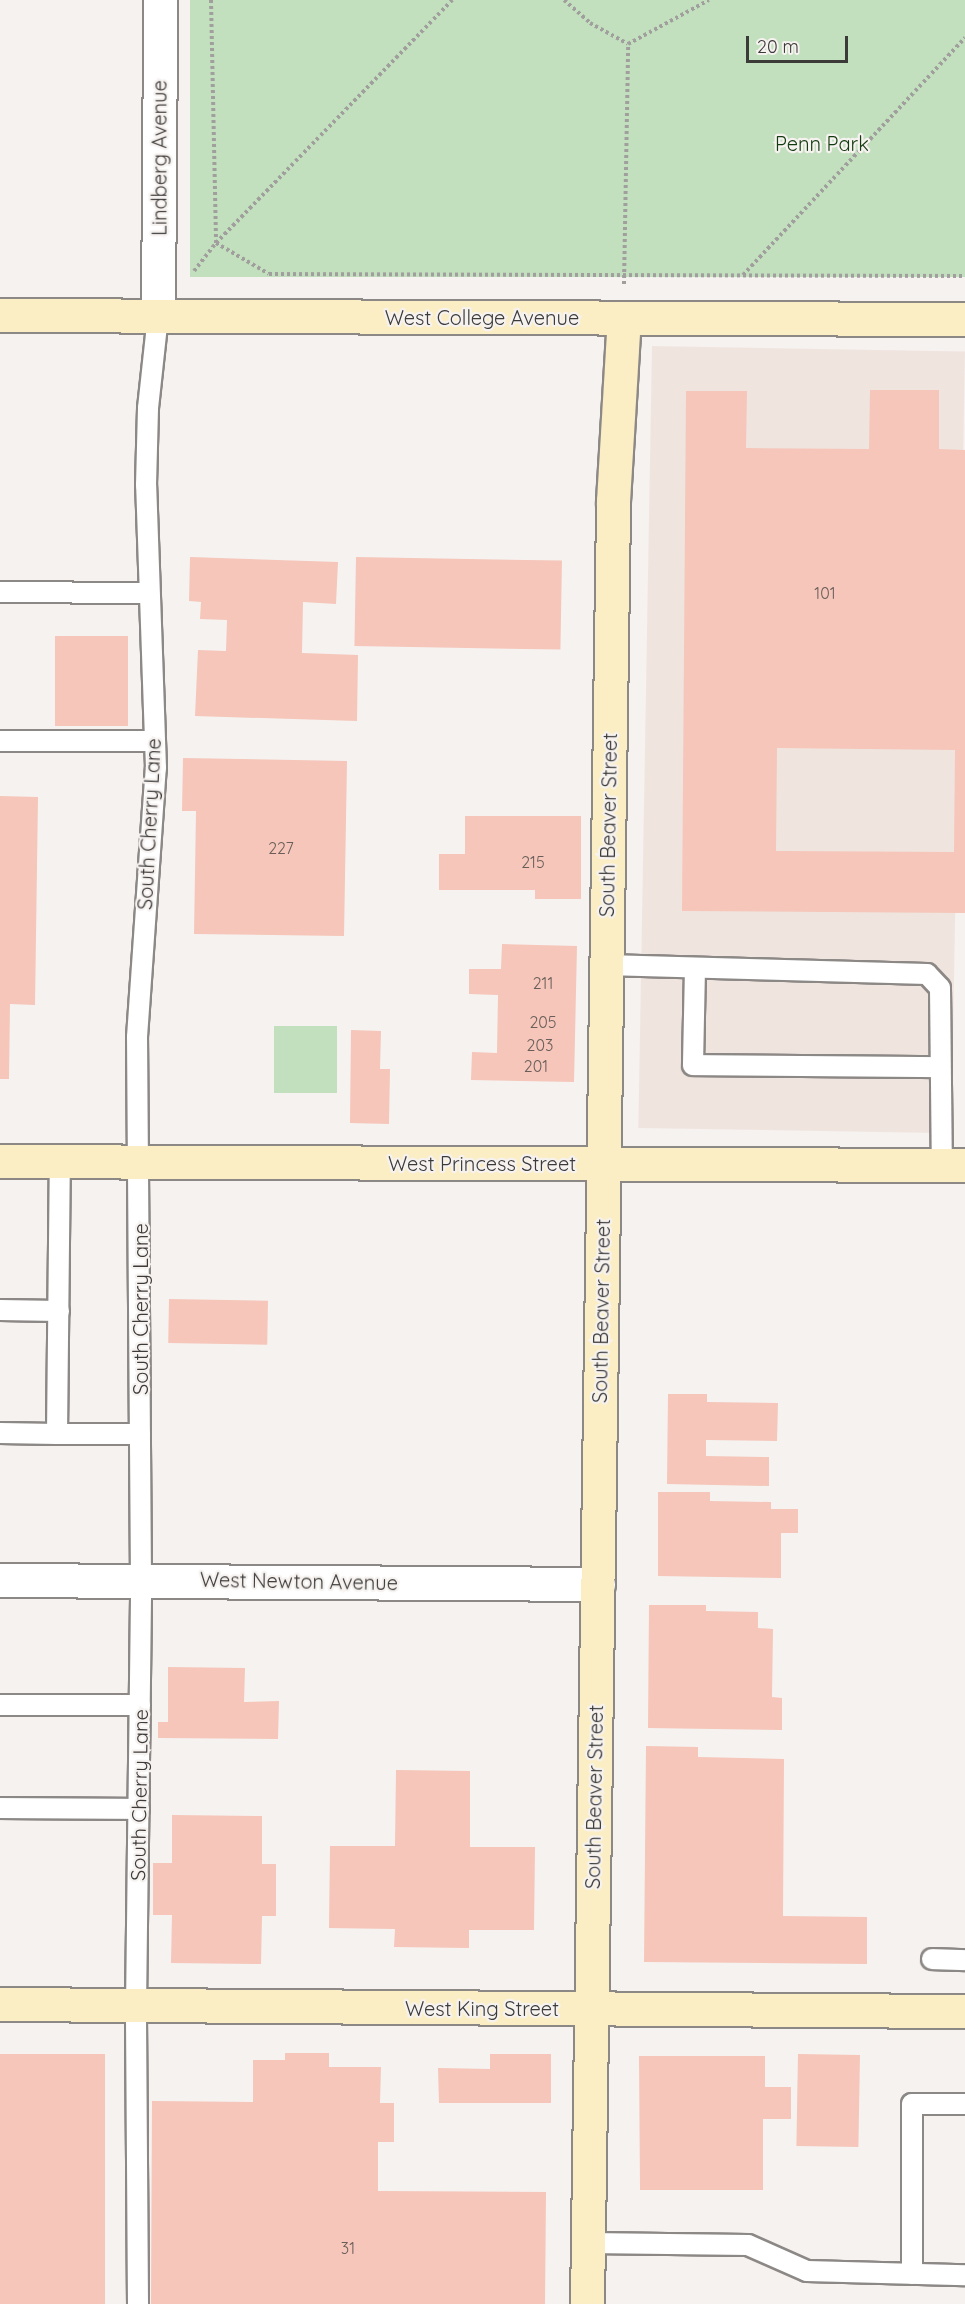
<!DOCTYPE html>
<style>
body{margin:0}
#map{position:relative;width:965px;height:2304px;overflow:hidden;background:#f6f2f0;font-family:Quicksand,sans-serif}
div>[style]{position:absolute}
.built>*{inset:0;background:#f0e4df;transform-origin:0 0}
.green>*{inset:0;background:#c2dfbe;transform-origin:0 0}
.building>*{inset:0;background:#f5c6b9;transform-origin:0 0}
.path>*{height:4px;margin-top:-2px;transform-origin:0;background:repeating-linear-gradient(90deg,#a19f9d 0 3px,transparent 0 6px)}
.roads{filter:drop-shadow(2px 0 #8c8886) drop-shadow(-2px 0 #8c8886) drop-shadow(0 2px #8c8886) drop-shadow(0 -2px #8c8886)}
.lane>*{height:20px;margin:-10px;padding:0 10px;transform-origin:10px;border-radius:10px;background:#fff}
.street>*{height:33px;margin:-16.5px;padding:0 16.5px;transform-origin:16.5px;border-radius:16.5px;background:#fff}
.secondary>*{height:33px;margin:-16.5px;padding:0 16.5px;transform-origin:16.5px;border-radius:16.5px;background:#fbeec4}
span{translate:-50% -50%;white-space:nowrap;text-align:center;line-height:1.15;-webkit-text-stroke:4.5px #f6f2f0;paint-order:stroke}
.number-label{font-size:16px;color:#6a5e5a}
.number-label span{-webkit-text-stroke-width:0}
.park-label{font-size:20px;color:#113c0e}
.street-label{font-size:20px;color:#3c3b3a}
.scale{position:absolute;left:746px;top:36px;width:102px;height:27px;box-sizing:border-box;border:3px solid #3c3b3a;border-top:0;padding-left:8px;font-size:18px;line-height:21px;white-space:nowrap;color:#3c3b3a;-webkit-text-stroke:4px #f6f2f0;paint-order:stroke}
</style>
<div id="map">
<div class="built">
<div style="left:652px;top:346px;width:313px;height:782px;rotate:1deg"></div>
</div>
<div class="green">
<div style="left:190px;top:0;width:775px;height:277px"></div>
<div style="left:274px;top:1026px;width:63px;height:67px"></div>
</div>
<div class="building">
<div style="clip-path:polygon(evenodd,870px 390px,939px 390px,939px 449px,965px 450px,965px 913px,682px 911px,686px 391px,747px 391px,746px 448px,869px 449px,870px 390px,777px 748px,955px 750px,954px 852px,776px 851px,777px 748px)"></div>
<div style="clip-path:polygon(190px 557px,338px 562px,336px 604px,303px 602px,302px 653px,358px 655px,357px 721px,195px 716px,198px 650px,226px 651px,227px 620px,200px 619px,201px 602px,189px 601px)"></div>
<div style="left:356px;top:557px;width:206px;height:89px;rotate:1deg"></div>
<div style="left:55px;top:636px;width:73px;height:90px"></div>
<div style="clip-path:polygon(183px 758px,347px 761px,344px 936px,194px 934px,196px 811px,182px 811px)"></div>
<div style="clip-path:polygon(0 796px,38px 797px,35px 1005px,10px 1004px,9px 1079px,0 1079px)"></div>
<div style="clip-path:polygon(465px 816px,581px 816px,581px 899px,535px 899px,535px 890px,439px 890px,439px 854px,465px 854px)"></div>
<div style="clip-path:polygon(502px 944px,577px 946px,574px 1082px,471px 1080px,472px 1052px,497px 1053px,498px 995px,469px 994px,469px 969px,501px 969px)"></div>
<div style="clip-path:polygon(351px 1030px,381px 1031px,380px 1069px,390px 1069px,389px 1124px,350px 1123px)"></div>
<div style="left:169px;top:1299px;width:99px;height:44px;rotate:1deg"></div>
<div style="clip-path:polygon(668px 1394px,707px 1394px,707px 1402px,778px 1403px,777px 1441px,706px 1440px,706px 1456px,769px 1457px,769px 1486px,667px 1484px)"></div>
<div style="clip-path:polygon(658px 1492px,710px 1492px,710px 1501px,771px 1502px,771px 1509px,798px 1509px,798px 1533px,781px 1533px,781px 1578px,658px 1576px)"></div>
<div style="clip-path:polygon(649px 1605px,706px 1605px,706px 1611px,758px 1612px,758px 1628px,773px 1629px,772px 1697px,782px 1698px,782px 1730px,648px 1728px)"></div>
<div style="clip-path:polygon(168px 1667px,245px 1668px,244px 1702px,279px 1701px,278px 1739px,158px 1738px,158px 1722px,168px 1722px)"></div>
<div style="clip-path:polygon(646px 1746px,698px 1747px,698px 1757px,784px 1759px,783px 1916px,867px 1917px,867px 1964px,644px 1962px)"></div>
<div style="clip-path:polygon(396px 1770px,470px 1771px,470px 1847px,535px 1847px,534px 1930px,469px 1930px,469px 1948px,394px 1947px,395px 1929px,329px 1928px,330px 1846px,395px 1846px)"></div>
<div style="clip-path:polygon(172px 1815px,262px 1816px,262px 1864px,276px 1864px,276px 1916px,262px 1916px,261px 1964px,171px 1963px,172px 1915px,153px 1915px,153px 1863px,172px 1863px)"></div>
<div style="clip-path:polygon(285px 2053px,329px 2053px,329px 2067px,381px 2067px,380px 2103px,394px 2103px,394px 2142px,378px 2142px,378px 2191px,546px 2192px,545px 2304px,151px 2304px,152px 2101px,253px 2102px,253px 2060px,285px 2060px)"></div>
<div style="left:0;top:2054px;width:105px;height:250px"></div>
<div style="clip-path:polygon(490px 2054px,551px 2054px,551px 2103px,439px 2103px,438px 2068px,490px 2069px)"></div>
<div style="left:798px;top:2054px;width:62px;height:92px;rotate:1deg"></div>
<div style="clip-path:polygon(639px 2056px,765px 2056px,765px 2087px,791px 2087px,791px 2119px,763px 2119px,763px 2190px,640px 2190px)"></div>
</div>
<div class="path">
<div style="left:211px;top:0;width:243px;rotate:88.8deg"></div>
<div style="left:216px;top:243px;width:61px;rotate:30.3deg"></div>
<div style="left:269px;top:274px;width:696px;rotate:0.16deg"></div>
<div style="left:564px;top:0;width:35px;rotate:41deg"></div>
<div style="left:590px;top:23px;width:43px;rotate:28.9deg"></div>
<div style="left:194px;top:271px;width:36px;rotate:-52deg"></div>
<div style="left:216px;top:243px;width:339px;rotate:-45.8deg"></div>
<div style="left:743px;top:275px;width:325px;rotate:-46.9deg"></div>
<div style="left:624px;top:284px;width:240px;rotate:-89deg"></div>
<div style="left:628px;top:44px;width:92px;rotate:-28.5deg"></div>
</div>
<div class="roads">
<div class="lane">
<div style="left:0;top:592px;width:149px;rotate:0.4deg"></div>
<div style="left:0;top:741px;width:154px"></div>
<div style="left:606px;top:965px;width:321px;rotate:1.6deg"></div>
<div style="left:927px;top:974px;width:19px;rotate:47deg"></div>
<div style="left:940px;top:988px;width:177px;rotate:89.4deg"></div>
<div style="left:695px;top:968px;width:97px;rotate:91.2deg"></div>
<div style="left:693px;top:1065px;width:246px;rotate:0.5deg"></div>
<div style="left:0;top:1310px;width:59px;rotate:1deg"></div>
<div style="left:0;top:1433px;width:57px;rotate:1deg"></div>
<div style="left:57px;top:1434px;width:273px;rotate:-89.4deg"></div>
<div style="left:57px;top:1434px;width:83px"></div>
<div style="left:0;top:1705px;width:140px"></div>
<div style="left:0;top:1808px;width:139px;rotate:0.4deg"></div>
<div style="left:932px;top:1959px;width:33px;rotate:2deg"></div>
<div style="left:588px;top:2243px;width:160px;rotate:0.7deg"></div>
<div style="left:748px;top:2245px;width:64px;rotate:23.8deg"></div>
<div style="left:807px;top:2271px;width:158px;rotate:1.5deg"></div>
<div style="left:912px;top:2274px;width:170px;rotate:-90deg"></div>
<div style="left:912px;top:2104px;width:53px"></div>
<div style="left:138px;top:2304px;width:297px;rotate:-90.4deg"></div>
<div style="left:136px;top:2007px;width:427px;rotate:-89.3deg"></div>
<div style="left:141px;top:1580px;width:543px;rotate:-90.42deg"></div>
<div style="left:137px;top:1037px;width:270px;rotate:-86deg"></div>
<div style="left:156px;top:768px;width:283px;rotate:-92deg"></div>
<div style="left:146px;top:485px;width:77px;rotate:-88.5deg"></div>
<div style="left:148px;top:408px;width:93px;rotate:-83.8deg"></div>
</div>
<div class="street">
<div style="left:158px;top:316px;width:316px;rotate:-89.6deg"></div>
<div style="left:0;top:1580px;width:598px;rotate:0.38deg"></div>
</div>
<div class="secondary">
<div style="left:0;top:315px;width:965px;rotate:0.24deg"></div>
<div style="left:0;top:1161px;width:965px;rotate:0.24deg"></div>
<div style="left:0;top:2004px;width:965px;rotate:0.42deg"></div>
<div style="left:587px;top:2304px;width:1803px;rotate:-89.17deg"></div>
<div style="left:613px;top:501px;width:183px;rotate:-86.6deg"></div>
</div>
</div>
<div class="number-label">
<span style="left:825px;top:593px">101</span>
<span style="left:281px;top:848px">227</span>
<span style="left:533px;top:862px">215</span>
<span style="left:543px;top:983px">211</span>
<span style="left:543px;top:1022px">205</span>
<span style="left:540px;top:1045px">203</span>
<span style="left:536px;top:1066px">201</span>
<span style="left:348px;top:2248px">31</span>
</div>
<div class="park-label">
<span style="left:822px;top:143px">Penn Park</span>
</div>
<div class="street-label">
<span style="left:159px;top:158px;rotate:-90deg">Lindberg Avenue</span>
<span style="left:482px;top:317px">West College Avenue</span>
<span style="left:149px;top:824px;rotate:-87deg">South Cherry Lane</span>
<span style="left:608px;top:825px;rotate:-89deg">South Beaver Street</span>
<span style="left:482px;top:1163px">West Princess Street</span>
<span style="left:140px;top:1309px;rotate:-90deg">South Cherry Lane</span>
<span style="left:601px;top:1311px;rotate:-89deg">South Beaver Street</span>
<span style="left:299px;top:1581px;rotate:1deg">West Newton Avenue</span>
<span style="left:139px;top:1795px;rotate:-89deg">South Cherry Lane</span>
<span style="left:594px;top:1797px;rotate:-89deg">South Beaver Street</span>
<span style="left:482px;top:2008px">West King Street</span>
</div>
<div class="scale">20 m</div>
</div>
